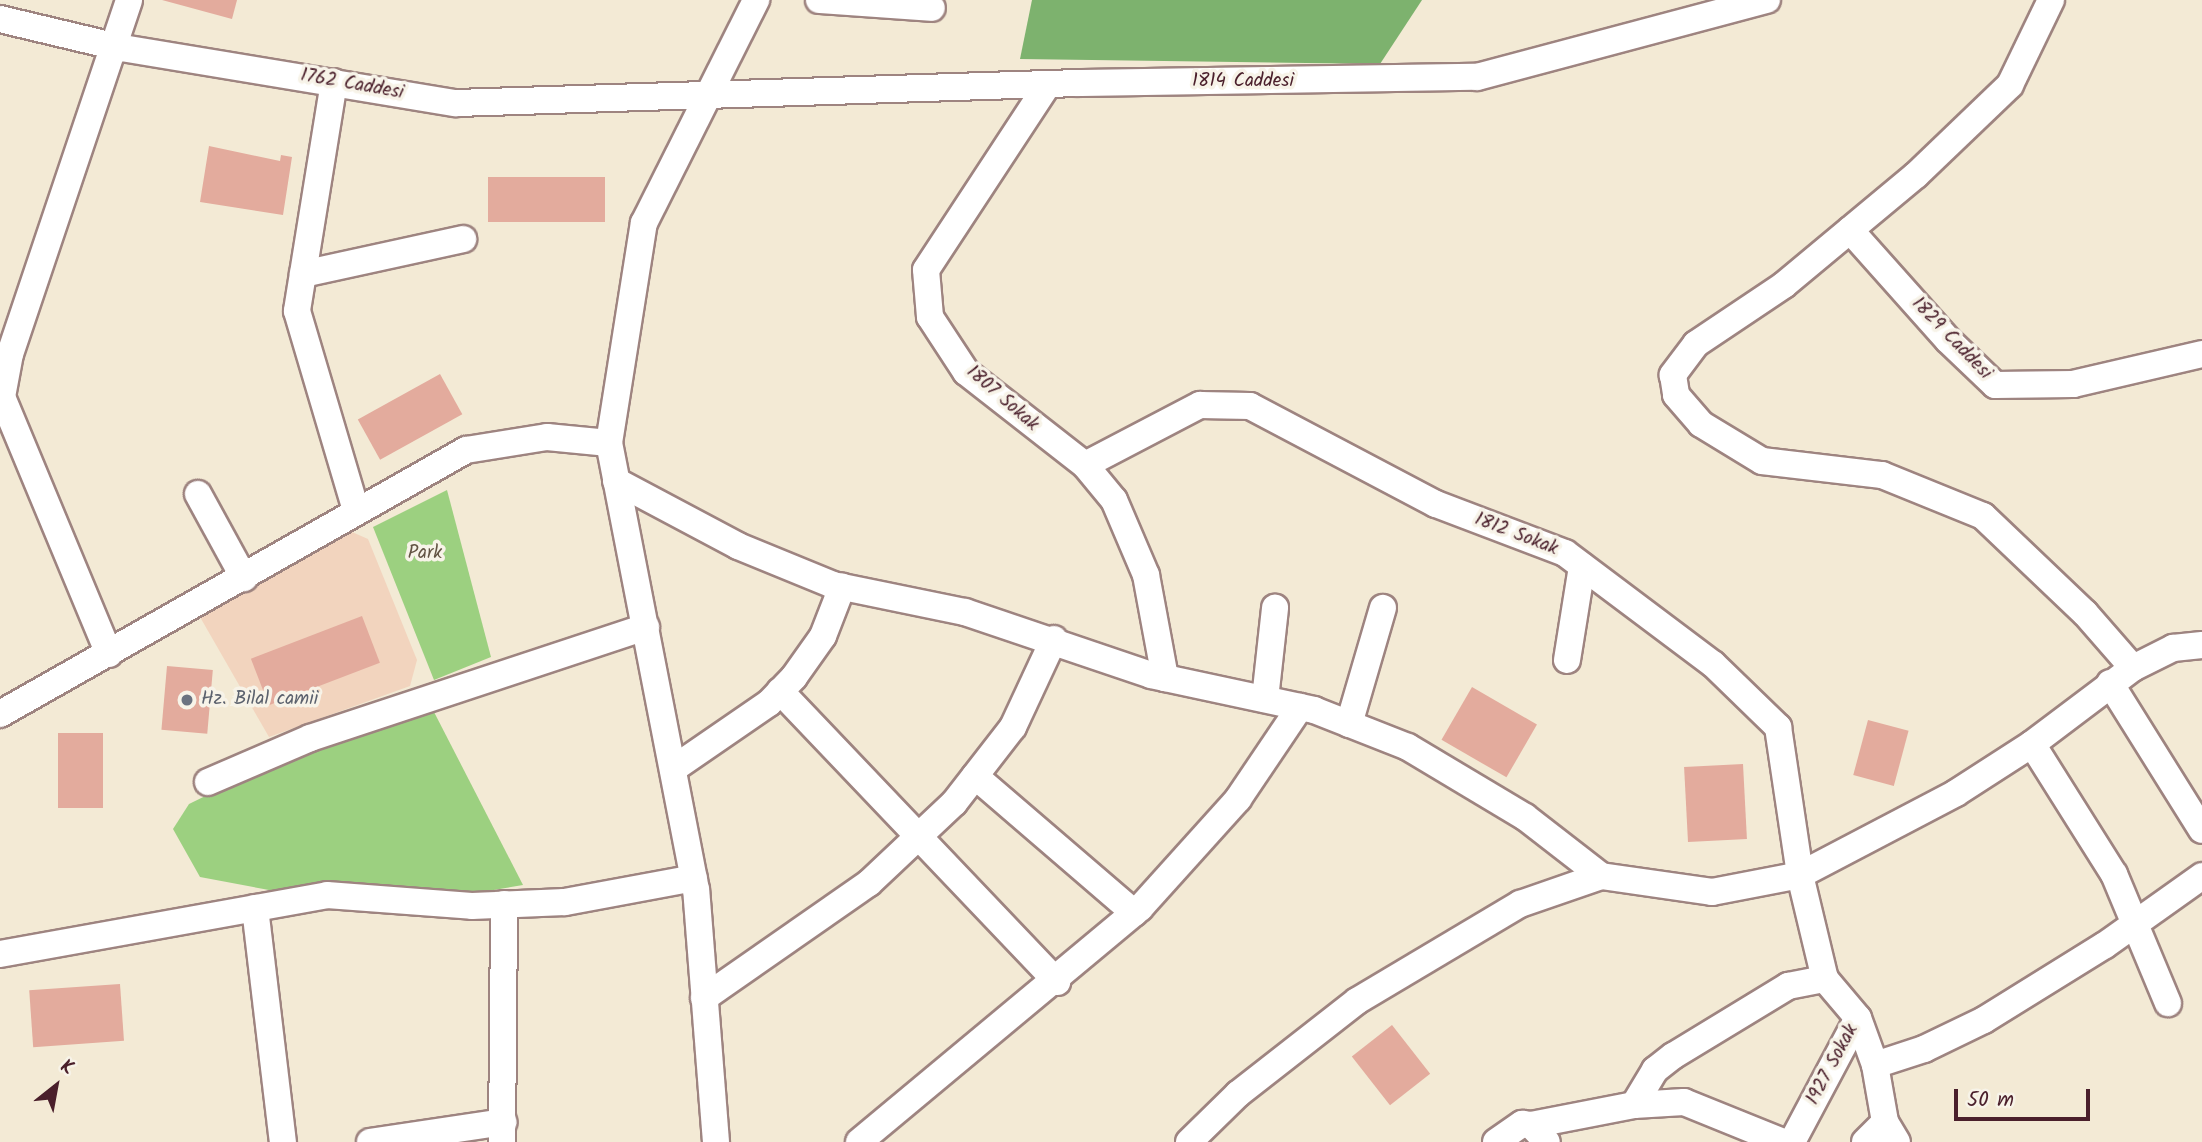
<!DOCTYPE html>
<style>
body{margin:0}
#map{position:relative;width:2202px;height:1142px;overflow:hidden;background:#f3ead5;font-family:Kalam,sans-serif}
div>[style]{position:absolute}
.built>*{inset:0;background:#f2d4be}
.green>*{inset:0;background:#9cd080}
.forest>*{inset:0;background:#7db26e}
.building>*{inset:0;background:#e3ab9d;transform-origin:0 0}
.roads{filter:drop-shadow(2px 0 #9e8480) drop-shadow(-2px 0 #9e8480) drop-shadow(0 2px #9e8480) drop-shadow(0 -2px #9e8480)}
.minor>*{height:26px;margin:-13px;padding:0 13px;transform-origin:13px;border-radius:13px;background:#fff}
.dots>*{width:19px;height:19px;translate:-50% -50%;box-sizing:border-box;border:4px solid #f7f3e8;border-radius:50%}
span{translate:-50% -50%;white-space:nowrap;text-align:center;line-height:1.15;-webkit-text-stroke:7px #f7f3e8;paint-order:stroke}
.street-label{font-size:19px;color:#4a1f2b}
.park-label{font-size:19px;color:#635444}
.worship-label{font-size:19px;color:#5b616d}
.left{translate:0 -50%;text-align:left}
.north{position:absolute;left:21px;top:1051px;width:70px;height:70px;-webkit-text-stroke:5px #f7f3e8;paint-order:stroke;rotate:31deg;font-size:19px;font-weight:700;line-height:28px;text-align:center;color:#4a1f2b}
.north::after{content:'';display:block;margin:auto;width:24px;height:32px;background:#4a1f2b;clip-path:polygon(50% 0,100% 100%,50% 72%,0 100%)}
.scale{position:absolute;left:1954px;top:1089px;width:136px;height:32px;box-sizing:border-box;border:4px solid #4a1f2b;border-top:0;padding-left:9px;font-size:21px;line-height:24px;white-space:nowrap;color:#4a1f2b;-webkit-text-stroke:5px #f7f3e8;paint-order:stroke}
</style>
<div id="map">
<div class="built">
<div style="clip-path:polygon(352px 532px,368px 539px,417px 660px,410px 686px,269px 737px,200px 617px)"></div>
</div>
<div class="green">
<div style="clip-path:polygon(447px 490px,491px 657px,434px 680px,373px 527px)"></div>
<div style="clip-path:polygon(434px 712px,523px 885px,470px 894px,269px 890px,200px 877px,173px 829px,189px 804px,310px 745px)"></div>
</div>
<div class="forest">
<div style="clip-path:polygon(1032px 0,1422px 0,1380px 64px,1020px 59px)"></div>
</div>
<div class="building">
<div style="clip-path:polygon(162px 0,237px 0,232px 19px)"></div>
<div style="clip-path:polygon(209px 146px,280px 161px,281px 155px,292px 157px,283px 215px,200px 202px)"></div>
<div style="left:605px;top:177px;width:45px;height:117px;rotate:90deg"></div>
<div style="left:440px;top:374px;width:46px;height:94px;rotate:61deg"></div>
<div style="left:362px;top:616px;width:50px;height:119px;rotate:69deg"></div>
<div style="left:167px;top:666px;width:46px;height:64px;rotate:5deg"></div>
<div style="left:1472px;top:687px;width:75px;height:61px;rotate:30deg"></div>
<div style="left:1868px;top:720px;width:42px;height:57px;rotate:15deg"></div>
<div style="left:58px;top:733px;width:45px;height:75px"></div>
<div style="left:1743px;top:764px;width:75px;height:59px;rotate:87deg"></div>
<div style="left:120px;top:984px;width:57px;height:91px;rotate:86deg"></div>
<div style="left:1392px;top:1025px;width:62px;height:51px;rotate:52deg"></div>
</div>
<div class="roads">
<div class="minor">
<div style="left:819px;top:0;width:113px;rotate:4deg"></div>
<div style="left:2051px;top:0;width:94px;rotate:115.8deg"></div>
<div style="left:2010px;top:85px;width:130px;rotate:136.2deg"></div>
<div style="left:1916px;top:175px;width:172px;rotate:140.2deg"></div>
<div style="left:1784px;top:285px;width:106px;rotate:146.2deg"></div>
<div style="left:1696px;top:344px;width:39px;rotate:127deg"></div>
<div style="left:1673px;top:375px;width:20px;rotate:81deg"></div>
<div style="left:1676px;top:395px;width:38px;rotate:49deg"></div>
<div style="left:1701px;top:424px;width:71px;rotate:31.2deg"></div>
<div style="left:1762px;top:461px;width:121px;rotate:6.7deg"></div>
<div style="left:1882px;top:475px;width:109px;rotate:22.1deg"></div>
<div style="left:1983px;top:516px;width:141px;rotate:43.6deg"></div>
<div style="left:2085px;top:613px;width:73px;rotate:48.9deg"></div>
<div style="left:0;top:19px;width:125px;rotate:13.4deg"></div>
<div style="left:122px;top:48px;width:338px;rotate:9.4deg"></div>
<div style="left:456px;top:103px;width:623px;rotate:-1.84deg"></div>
<div style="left:1079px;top:83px;width:398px;rotate:-0.9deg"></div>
<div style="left:1477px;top:77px;width:300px;rotate:-14.9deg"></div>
<div style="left:334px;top:82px;width:232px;rotate:99.2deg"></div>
<div style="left:297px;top:311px;width:208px;rotate:73.5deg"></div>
<div style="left:1048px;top:84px;width:222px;rotate:123.3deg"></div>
<div style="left:926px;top:270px;width:47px;rotate:85.1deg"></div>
<div style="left:930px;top:317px;width:66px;rotate:56.8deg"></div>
<div style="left:966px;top:372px;width:151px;rotate:38deg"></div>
<div style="left:1085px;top:465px;width:45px;rotate:50.4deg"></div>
<div style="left:1114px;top:500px;width:82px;rotate:66.9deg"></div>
<div style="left:1146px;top:575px;width:105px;rotate:79.5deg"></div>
<div style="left:1850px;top:230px;width:147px;rotate:48.3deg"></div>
<div style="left:1948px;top:340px;width:65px;rotate:43.8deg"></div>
<div style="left:1995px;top:385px;width:78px;rotate:-0.7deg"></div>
<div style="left:2073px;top:384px;width:132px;rotate:-13.1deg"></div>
<div style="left:303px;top:274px;width:164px;rotate:-12.3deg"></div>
<div style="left:1085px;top:465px;width:130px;rotate:-27.6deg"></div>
<div style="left:1200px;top:405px;width:50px;rotate:1.1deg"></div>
<div style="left:1250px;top:406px;width:210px;rotate:27.8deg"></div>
<div style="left:1436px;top:504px;width:138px;rotate:20.8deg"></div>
<div style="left:1565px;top:553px;width:185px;rotate:36.9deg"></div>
<div style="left:1713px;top:664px;width:91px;rotate:44.1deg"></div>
<div style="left:1778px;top:727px;width:150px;rotate:81.5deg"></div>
<div style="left:1800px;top:875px;width:107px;rotate:76.5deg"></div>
<div style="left:1825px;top:979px;width:51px;rotate:49.8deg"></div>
<div style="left:1858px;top:1018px;width:50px;rotate:70.1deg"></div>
<div style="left:1875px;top:1065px;width:58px;rotate:80deg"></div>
<div style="left:1885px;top:1122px;width:23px;rotate:59deg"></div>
<div style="left:616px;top:481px;width:138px;rotate:28deg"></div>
<div style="left:738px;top:546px;width:103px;rotate:22.3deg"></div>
<div style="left:833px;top:585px;width:135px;rotate:11.6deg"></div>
<div style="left:965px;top:612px;width:196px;rotate:18.7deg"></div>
<div style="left:1151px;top:675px;width:167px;rotate:12.1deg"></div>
<div style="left:1314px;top:710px;width:101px;rotate:21.5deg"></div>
<div style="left:1408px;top:747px;width:136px;rotate:30.9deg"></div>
<div style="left:1525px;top:817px;width:96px;rotate:37.8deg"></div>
<div style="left:198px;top:494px;width:96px;rotate:61.3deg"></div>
<div style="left:109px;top:654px;width:278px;rotate:-112.6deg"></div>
<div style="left:2px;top:397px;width:44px;rotate:-79.5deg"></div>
<div style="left:10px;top:354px;width:373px;rotate:-71.4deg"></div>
<div style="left:1567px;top:660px;width:95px;rotate:-80.9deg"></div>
<div style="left:2110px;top:683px;width:173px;rotate:58deg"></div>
<div style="left:780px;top:691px;width:402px;rotate:46.4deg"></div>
<div style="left:1265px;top:699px;width:92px;rotate:-83.7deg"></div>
<div style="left:0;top:714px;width:536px;rotate:-29.53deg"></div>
<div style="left:466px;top:450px;width:82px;rotate:-9.1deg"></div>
<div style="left:547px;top:437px;width:62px;rotate:5.5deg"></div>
<div style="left:1349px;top:724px;width:121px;rotate:-73.7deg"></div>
<div style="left:2032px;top:744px;width:154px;rotate:57.8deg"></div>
<div style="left:2114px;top:874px;width:140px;rotate:67.3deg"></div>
<div style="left:673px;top:769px;width:116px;rotate:-34.5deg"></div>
<div style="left:769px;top:703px;width:36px;rotate:-46deg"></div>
<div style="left:794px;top:677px;width:50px;rotate:-54.7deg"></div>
<div style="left:823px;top:636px;width:53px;rotate:-68.8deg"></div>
<div style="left:975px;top:776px;width:210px;rotate:40.7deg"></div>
<div style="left:208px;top:782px;width:111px;rotate:-23.3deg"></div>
<div style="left:310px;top:738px;width:354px;rotate:-18.3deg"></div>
<div style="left:255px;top:908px;width:236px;rotate:83.2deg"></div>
<div style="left:0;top:954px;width:332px;rotate:-10.2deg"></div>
<div style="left:327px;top:895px;width:145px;rotate:4.3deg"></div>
<div style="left:472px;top:906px;width:93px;rotate:-2.5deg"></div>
<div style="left:565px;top:902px;width:131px;rotate:-10.5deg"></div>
<div style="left:704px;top:998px;width:201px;rotate:-34.9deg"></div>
<div style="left:869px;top:883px;width:117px;rotate:-43.3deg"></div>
<div style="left:954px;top:803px;width:96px;rotate:-52.2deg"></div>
<div style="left:1013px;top:727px;width:97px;rotate:-65deg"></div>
<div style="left:1875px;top:1065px;width:52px;rotate:-18.1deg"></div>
<div style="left:1924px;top:1049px;width:67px;rotate:-25.8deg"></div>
<div style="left:1984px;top:1020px;width:142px;rotate:-31.8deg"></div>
<div style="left:2105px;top:945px;width:119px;rotate:-35.4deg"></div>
<div style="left:1634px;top:1105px;width:41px;rotate:-59deg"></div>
<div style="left:1655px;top:1070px;width:23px;rotate:-38deg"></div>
<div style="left:1673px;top:1056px;width:135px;rotate:-31.3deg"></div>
<div style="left:1788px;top:986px;width:38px;rotate:-11deg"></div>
<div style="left:1531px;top:1125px;width:105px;rotate:-11deg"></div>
<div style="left:1634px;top:1105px;width:50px;rotate:-3.4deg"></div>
<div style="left:1684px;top:1102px;width:107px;rotate:22deg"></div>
<div style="left:370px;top:1142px;width:135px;rotate:-8.5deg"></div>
<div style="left:502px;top:1142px;width:238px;rotate:-89.5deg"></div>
<div style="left:716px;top:1142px;width:253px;rotate:-94.5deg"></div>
<div style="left:696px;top:890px;width:455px;rotate:-101deg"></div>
<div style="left:609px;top:443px;width:223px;rotate:-81deg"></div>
<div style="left:644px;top:223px;width:250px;rotate:-63.3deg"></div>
<div style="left:859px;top:1142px;width:366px;rotate:-39.8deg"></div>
<div style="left:1140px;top:908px;width:147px;rotate:-48deg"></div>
<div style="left:1238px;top:799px;width:111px;rotate:-56deg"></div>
<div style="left:1189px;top:1142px;width:69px;rotate:-44.4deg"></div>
<div style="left:1238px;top:1094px;width:151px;rotate:-38deg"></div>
<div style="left:1357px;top:1001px;width:190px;rotate:-30.8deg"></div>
<div style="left:1520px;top:904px;width:86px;rotate:-19.1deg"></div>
<div style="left:1601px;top:876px;width:112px;rotate:8.2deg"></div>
<div style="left:1712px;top:892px;width:90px;rotate:-10.9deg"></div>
<div style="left:1800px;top:875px;width:176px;rotate:-27.7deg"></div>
<div style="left:1956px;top:793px;width:90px;rotate:-32.8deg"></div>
<div style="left:2032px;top:744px;width:126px;rotate:-37deg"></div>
<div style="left:2133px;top:668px;width:45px;rotate:-26.6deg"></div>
<div style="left:2173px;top:648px;width:29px;rotate:-6deg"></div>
<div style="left:1496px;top:1142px;width:32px;rotate:-35deg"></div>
<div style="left:1522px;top:1124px;width:9px;rotate:6deg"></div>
<div style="left:1531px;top:1125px;width:23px;rotate:47deg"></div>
<div style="left:1792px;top:1142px;width:140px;rotate:-62deg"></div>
<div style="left:1865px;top:1142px;width:28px;rotate:-45deg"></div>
</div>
</div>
<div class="dots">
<div style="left:187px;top:700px;background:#6b7280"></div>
</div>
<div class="street-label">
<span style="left:1243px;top:82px">1814 Caddesi</span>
<span style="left:352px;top:85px;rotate:10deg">1762 Caddesi</span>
<span style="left:1951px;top:339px;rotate:46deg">1829 Caddesi</span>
<span style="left:1002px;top:399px;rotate:41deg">1807 Sokak</span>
<span style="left:1516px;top:535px;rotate:21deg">1812 Sokak</span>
<span style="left:1833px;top:1065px;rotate:-62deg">1927 Sokak</span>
</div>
<div class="park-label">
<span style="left:425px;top:554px">Park</span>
</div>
<div class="worship-label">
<span class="left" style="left:201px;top:700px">Hz. Bilal camii</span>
</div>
<div class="north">K</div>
<div class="scale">50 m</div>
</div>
